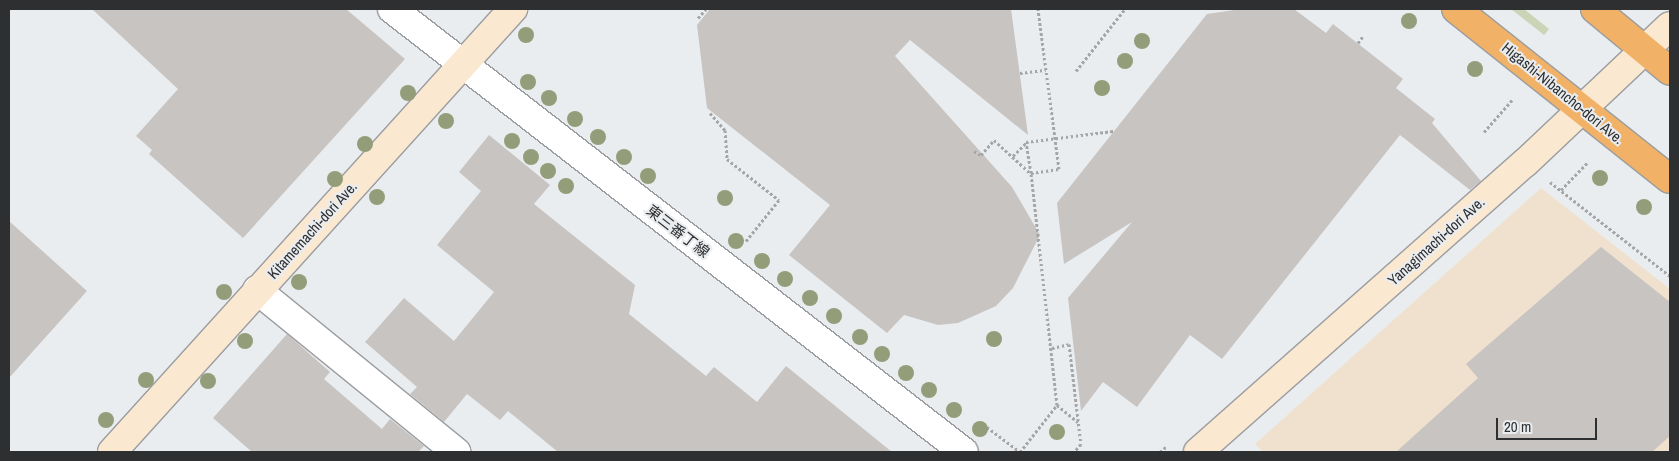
<!DOCTYPE html>
<meta charset="utf-8">
<style>
body{margin:0}
#map{position:relative;width:1679px;height:461px;overflow:hidden;background:#eaedf0;font-family:"Archivo Narrow","Noto Sans JP",sans-serif}
div>[style]{position:absolute}
.medical>*{inset:0;background:#efe1cd}
.green>*{inset:0;background:#cbd4b6}
.building>*{inset:0;background:#c8c4c2}
.path>*{height:3px;margin-top:-1.5px;transform-origin:0;background:repeating-linear-gradient(90deg,#a4a6a8 0 2.5px,transparent 0 5px)}
.roads{filter:drop-shadow(1px 0 #9b9da0) drop-shadow(-1px 0 #9b9da0) drop-shadow(0 1px #9b9da0) drop-shadow(0 -1px #9b9da0)}
.street>*{height:28px;margin:-14px;padding:0 14px;transform-origin:14px;border-radius:14px;background:#fff}
.secondary>*{height:28px;margin:-14px;padding:0 14px;transform-origin:14px;border-radius:14px;background:#fbe8d1}
.highway>*{height:28px;margin:-14px;padding:0 14px;transform-origin:14px;border-radius:14px;background:#f1b267}
.trees>*{width:16px;height:16px;margin:-8px;border-radius:50%;background:#939d79}
span{translate:-50% -50%;white-space:nowrap;text-align:center;line-height:1.15;-webkit-text-stroke:4px #eaedf0;paint-order:stroke}
.street-label{font-size:15px;color:#2e2f30}
.frame{position:absolute;inset:0;border:10px solid #2e2f30;pointer-events:none}
.scale{position:absolute;left:1496px;top:418px;width:101px;height:22px;box-sizing:border-box;border:2px solid #2e2f30;border-top:0;padding-left:6px;font-size:15px;line-height:18px;white-space:nowrap;color:#2e2f30;-webkit-text-stroke:4px #eaedf0;paint-order:stroke}
</style>
<div id="map">
<div class="medical">
<div style="clip-path:polygon(1541px 188px,1670px 289px,1670px 452px,1263px 452px,1255px 444px)"></div>
</div>
<div class="green">
<div style="clip-path:polygon(1511px 9px,1524px 9px,1549px 29px,1544px 35px)"></div>
</div>
<div class="building">
<div style="clip-path:polygon(92px 9px,346px 9px,405px 59px,243px 238px,149px 154px,152px 150px,136px 136px,178px 89px)"></div>
<div style="clip-path:polygon(710px 9px,1011px 9px,1028px 135px,910px 40px,895px 56px,1012px 187px,1040px 235px,1013px 288px,996px 306px,958px 323px,938px 325px,904px 315px,887px 333px,789px 255px,830px 205px,707px 108px,697px 25px)"></div>
<div style="clip-path:polygon(1241px 9px,1294px 9px,1326px 33px,1333px 24px,1403px 79px,1396px 88px,1435px 119px,1432px 123px,1481px 181px,1470px 190px,1400px 135px,1222px 359px,1190px 335px,1137px 407px,1103px 382px,1081px 411px,1068px 298px,1132px 222px,1064px 264px,1057px 203px,1207px 14px)"></div>
<div style="clip-path:polygon(489px 135px,550px 185px,534px 204px,635px 285px,629px 314px,706px 376px,714px 367px,757px 402px,786px 366px,892px 452px,558px 452px,508px 411px,500px 420px,467px 394px,444px 422px,410px 394px,417px 387px,365px 342px,404px 298px,454px 341px,494px 292px,437px 245px,481px 191px,459px 172px)"></div>
<div style="clip-path:polygon(9px 221px,87px 291px,9px 378px)"></div>
<div style="clip-path:polygon(1601px 247px,1670px 302px,1670px 436px,1652px 452px,1396px 452px,1478px 378px,1466px 364px)"></div>
<div style="clip-path:polygon(287px 334px,330px 372px,324px 379px,382px 429px,390px 419px,424px 446px,418px 452px,252px 452px,213px 418px)"></div>
</div>
<div class="path">
<div style="left:698px;top:18px;width:12px;rotate:-48deg"></div>
<div style="left:1358px;top:43px;width:9px;rotate:-54deg"></div>
<div style="left:1076px;top:71px;width:79px;rotate:-51.7deg"></div>
<div style="left:1020px;top:73px;width:26px;rotate:-7deg"></div>
<div style="left:710px;top:113px;width:23px;rotate:49deg"></div>
<div style="left:725px;top:130px;width:29px;rotate:86deg"></div>
<div style="left:727px;top:159px;width:66px;rotate:38.3deg"></div>
<div style="left:779px;top:200px;width:53px;rotate:128.8deg"></div>
<div style="left:1484px;top:132px;width:43px;rotate:-48.8deg"></div>
<div style="left:974px;top:151px;width:8px;rotate:30deg"></div>
<div style="left:981px;top:155px;width:20px;rotate:-49deg"></div>
<div style="left:994px;top:140px;width:49px;rotate:42.5deg"></div>
<div style="left:1013px;top:156px;width:18px;rotate:-45deg"></div>
<div style="left:1031px;top:173px;width:31px;rotate:-99deg"></div>
<div style="left:1026px;top:142px;width:88px;rotate:-7.2deg"></div>
<div style="left:1550px;top:182px;width:152px;rotate:38.1deg"></div>
<div style="left:1561px;top:190px;width:40px;rotate:-46deg"></div>
<div style="left:1052px;top:348px;width:17px;rotate:-13deg"></div>
<div style="left:1069px;top:344px;width:101px;rotate:83.2deg"></div>
<div style="left:1081px;top:444px;width:11px;rotate:131deg"></div>
<div style="left:1057px;top:405px;width:27px;rotate:39deg"></div>
<div style="left:983px;top:424px;width:46px;rotate:37.1deg"></div>
<div style="left:1020px;top:452px;width:60px;rotate:-51.8deg"></div>
<div style="left:1057px;top:405px;width:233px;rotate:-96.4deg"></div>
<div style="left:1031px;top:173px;width:28px;rotate:-8deg"></div>
<div style="left:1059px;top:169px;width:161px;rotate:-97.5deg"></div>
<div style="left:1160px;top:452px;width:9px;rotate:-41deg"></div>
</div>
<div class="roads">
<div class="street">
<div style="left:392px;top:9px;width:723px;rotate:37.76deg"></div>
<div style="left:257px;top:290px;width:257px;rotate:39.1deg"></div>
</div>
<div class="secondary">
<div style="left:112px;top:452px;width:598px;rotate:-47.85deg"></div>
<div style="left:1198px;top:452px;width:436px;rotate:-41.5deg"></div>
<div style="left:1525px;top:163px;width:199px;rotate:-43.4deg"></div>
</div>
<div class="highway">
<div style="left:1456px;top:9px;width:273px;rotate:38.5deg"></div>
<div style="left:1595px;top:9px;width:97px;rotate:39.6deg"></div>
</div>
</div>
<div class="trees">
<div style="left:1409px;top:21px"></div>
<div style="left:526px;top:35px"></div>
<div style="left:1142px;top:41px"></div>
<div style="left:1125px;top:61px"></div>
<div style="left:1475px;top:69px"></div>
<div style="left:528px;top:82px"></div>
<div style="left:1102px;top:88px"></div>
<div style="left:408px;top:93px"></div>
<div style="left:549px;top:98px"></div>
<div style="left:575px;top:119px"></div>
<div style="left:446px;top:121px"></div>
<div style="left:598px;top:137px"></div>
<div style="left:512px;top:141px"></div>
<div style="left:365px;top:144px"></div>
<div style="left:531px;top:157px"></div>
<div style="left:624px;top:157px"></div>
<div style="left:548px;top:171px"></div>
<div style="left:648px;top:176px"></div>
<div style="left:1600px;top:178px"></div>
<div style="left:335px;top:179px"></div>
<div style="left:566px;top:186px"></div>
<div style="left:377px;top:197px"></div>
<div style="left:725px;top:198px"></div>
<div style="left:1644px;top:207px"></div>
<div style="left:736px;top:241px"></div>
<div style="left:762px;top:261px"></div>
<div style="left:785px;top:279px"></div>
<div style="left:299px;top:282px"></div>
<div style="left:224px;top:292px"></div>
<div style="left:810px;top:298px"></div>
<div style="left:834px;top:316px"></div>
<div style="left:860px;top:337px"></div>
<div style="left:994px;top:339px"></div>
<div style="left:245px;top:341px"></div>
<div style="left:882px;top:354px"></div>
<div style="left:906px;top:373px"></div>
<div style="left:146px;top:380px"></div>
<div style="left:208px;top:381px"></div>
<div style="left:929px;top:390px"></div>
<div style="left:954px;top:410px"></div>
<div style="left:106px;top:420px"></div>
<div style="left:980px;top:429px"></div>
<div style="left:1057px;top:432px"></div>
</div>
<div class="street-label">
<span style="left:1563px;top:93px;rotate:39deg">Higashi-Nibancho-dori Ave.</span>
<span style="left:312px;top:230px;rotate:-48deg">Kitamemachi-dori Ave.</span>
<span style="left:678px;top:231px;rotate:38deg">東三番丁線</span>
<span style="left:1436px;top:241px;rotate:-42deg">Yanagimachi-dori Ave.</span>
</div>
<div class="frame"></div>
<div class="scale">20 m</div>
</div>
